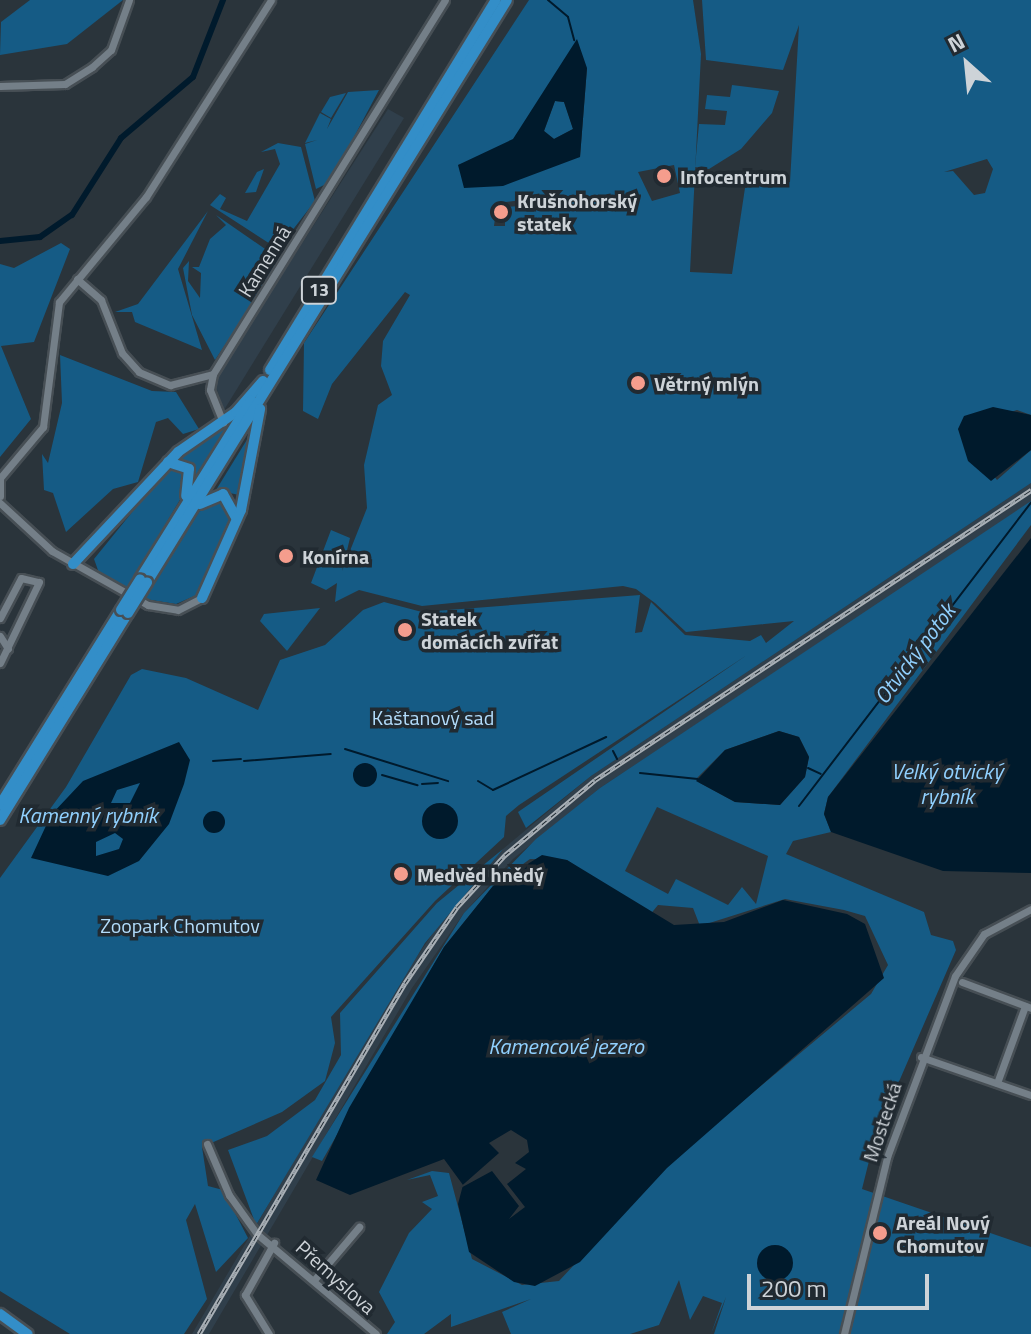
<!DOCTYPE html>
<meta charset="utf-8">
<style>
body{margin:0}
#map{position:relative;width:1031px;height:1334px;overflow:hidden;background:#2a343b;font-family:"Titillium Web",sans-serif}
div>[style]{position:absolute}
.built>*{inset:0;background:#303f4b}
.green>*{inset:0;background:#155b85}
.water>*{inset:0;background:#001a2c}
.round{border-radius:50%}
.pier>*{inset:0;background:#2a343b}
.stream>*{height:2px;margin:-1px;padding:0 1px;transform-origin:1px;border-radius:1px;background:#001a2c}
.canal>*{height:6px;margin:-3px;padding:0 3px;transform-origin:3px;border-radius:3px;background:#001a2c}
.roads{filter:drop-shadow(2px 0 #474f55) drop-shadow(-2px 0 #474f55) drop-shadow(0 2px #474f55) drop-shadow(0 -2px #474f55)}
.minor>*{height:7px;margin:-3.5px;padding:0 3.5px;transform-origin:3.5px;border-radius:3.5px;background:#747f88}
.highway>*{height:10px;margin:-5px;padding:0 5px;transform-origin:5px;border-radius:5px;background:#338ec8}
.rail>*{height:5px;margin-top:-2.5px;transform-origin:0;background:repeating-linear-gradient(90deg,#212a31 0 6px,#a9b0b6 0 12px);box-sizing:border-box;border-block:2px solid #a9b0b6}
.bridges{filter:drop-shadow(2px 0 #474f55) drop-shadow(-2px 0 #474f55) drop-shadow(0 2px #474f55) drop-shadow(0 -2px #474f55)}
.highway-bridge>*{height:10px;margin:-5px;padding:0 5px;transform-origin:5px;border-radius:5px;background:#338ec8}
.dots>*{width:22px;height:22px;translate:-50% -50%;box-sizing:border-box;border:4px solid #212a31;border-radius:50%}
span{translate:-50% -50%;white-space:nowrap;text-align:center;line-height:1.15;-webkit-text-stroke:7px #212a31;paint-order:stroke}
.shield-label span{padding:2px 6px;background:#212a31;border:2px solid;border-radius:6px;-webkit-text-stroke-width:0}
.shield-label{font-size:18px;color:#cdd3d8;font-weight:700}
.poi-label{font-size:20px;color:#cdd3d8;font-weight:700}
.left{translate:0 -50%;text-align:left}
.street-label{font-size:20px;color:#cdd3d8}
.park-label{font-size:20px;color:#b3ddfc}
.water-label{font-size:22px;color:#90d0fe;font-style:italic}
.north{position:absolute;left:927px;top:24px;width:80px;height:80px;-webkit-text-stroke:6px #212a31;paint-order:stroke;rotate:333deg;font-size:22px;font-weight:700;line-height:32px;text-align:center;color:#cdd3d8}
.north::after{content:'';display:block;margin:auto;width:28px;height:36px;background:#cdd3d8;clip-path:polygon(50% 0,100% 100%,50% 72%,0 100%)}
.scale{position:absolute;left:747px;top:1274px;width:182px;height:36px;box-sizing:border-box;border:4px solid #cdd3d8;border-top:0;padding-left:10px;font-size:24px;line-height:28px;white-space:nowrap;color:#cdd3d8;-webkit-text-stroke:6px #212a31;paint-order:stroke}
</style>
<div id="map">
<div class="built">
<div style="clip-path:polygon(388px 109px,404px 118px,224px 410px,214px 381px)"></div>
<div style="clip-path:polygon(1031px 483px,1031px 501px,1013px 515px,600px 788px,513px 859px,464px 913px,412px 988px,209px 1334px,192px 1334px,400px 981px,453px 904px,503px 849px,591px 776px)"></div>
</div>
<div class="green">
<div style="clip-path:polygon(30px 0,123px 0,67px 44px,0 55px,1px 22px)"></div>
<div style="clip-path:polygon(evenodd,529px 0,693px 0,701px 54px,690px 272px,732px 274px,745px 188px,790px 182px,799px 25px,783px 70px,706px 60px,702px 0,1031px 0,1031px 415px,1017px 410px,958px 429px,997px 480px,1031px 450px,1031px 483px,591px 776px,526px 828px,518px 812px,747px 655px,519px 805px,506px 816px,504px 837px,435px 901px,331px 1017px,335px 1043px,325px 1081px,282px 1112px,202px 1147px,208px 1186px,223px 1190px,248px 1238px,216px 1272px,195px 1204px,186px 1220px,207px 1299px,184px 1334px,70px 1334px,0 1291px,0 878px,66px 787px,131px 675px,142px 669px,186px 678px,258px 710px,280px 660px,325px 645px,363px 610px,384px 602px,422px 612px,640px 595px,635px 633px,642px 632px,651px 602px,685px 635px,750px 641px,761px 635px,766px 643px,794px 621px,686px 632px,655px 603px,636px 589px,623px 586px,422px 606px,359px 590px,335px 602px,337px 583px,326px 590px,311px 583px,331px 530px,350px 538px,342px 571px,367px 508px,364px 465px,378px 405px,392px 395px,381px 366px,383px 341px,410px 295px,405px 292px,332px 384px,318px 419px,303px 411px,304px 343px,529px 0,587px 68px,580px 157px,458px 165px,501px 151px,587px 68px,529px 0,987px 159px,993px 169px,985px 193px,974px 195px,953px 171px,944px 172px,987px 159px,529px 0,674px 165px,680px 193px,652px 201px,638px 172px,674px 165px,529px 0,522px 200px,522px 206px,505px 207px,505px 226px,494px 226px,497px 203px,522px 200px)"></div>
<div style="clip-path:polygon(732px 85px,779px 91px,772px 113px,741px 149px,709px 169px,695px 167px,699px 124px,725px 125px,727px 111px,705px 109px,707px 95px,730px 97px)"></div>
<div style="clip-path:polygon(379px 90px,330px 182px,316px 189px,305px 144px,317px 140px,305px 143px,320px 113px,331px 119px,327px 129px,348px 92px)"></div>
<div style="clip-path:polygon(346px 93px,331px 118px,321px 112px,330px 97px)"></div>
<div style="clip-path:polygon(555px 101px,564px 102px,573px 129px,554px 139px,544px 131px)"></div>
<div style="clip-path:polygon(278px 143px,301px 147px,315px 201px,278px 249px,210px 205px,220px 194px,226px 198px,220px 209px,247px 221px,280px 164px,275px 149px,261px 152px)"></div>
<div style="clip-path:polygon(264px 169px,256px 192px,245px 193px,257px 172px)"></div>
<div style="clip-path:polygon(208px 211px,178px 269px,202px 350px,135px 322px,132px 312px,115px 312px,138px 304px)"></div>
<div style="clip-path:polygon(216px 215px,281px 260px,215px 360px,192px 315px,183px 268px,189px 261px,188px 281px,200px 298px,201px 273px,192px 267px,199px 267px,210px 239px,226px 225px)"></div>
<div style="clip-path:polygon(61px 243px,70px 249px,34px 342px,1px 346px,31px 419px,0 457px,0 264px,14px 268px)"></div>
<div style="clip-path:polygon(60px 355px,152px 391px,176px 392px,199px 429px,183px 434px,168px 418px,156px 422px,138px 482px,113px 489px,66px 532px,53px 493px,44px 490px,42px 454px,48px 463px,62px 403px)"></div>
<div style="clip-path:polygon(226px 426px,227px 427px,196px 475px,180px 457px)"></div>
<div style="clip-path:polygon(248px 438px,239px 495px,216px 490px)"></div>
<div style="clip-path:polygon(168px 468px,185px 472px,184px 493px,127px 589px,99px 573px,94px 559px)"></div>
<div style="clip-path:polygon(221px 497px,234px 514px,199px 594px,176px 604px,145px 599px,199px 512px)"></div>
<div style="clip-path:polygon(evenodd,1031px 501px,1031px 525px,828px 797px,824px 814px,831px 832px,793px 841px,786px 854px,924px 912px,931px 935px,953px 941px,956px 950px,875px 1137px,862px 1189px,1031px 1247px,1031px 1334px,714px 1334px,726px 1297px,711px 1334px,722px 1303px,703px 1296px,690px 1320px,679px 1280px,659px 1325px,630px 1334px,511px 1334px,502px 1312px,531px 1299px,451px 1327px,451px 1314px,424px 1334px,387px 1334px,395px 1322px,379px 1292px,409px 1233px,432px 1209px,422px 1202px,438px 1196px,430px 1175px,407px 1180px,432px 1171px,449px 1173px,472px 1259px,522px 1285px,559px 1281px,672px 1160px,871px 994px,888px 965px,865px 916px,844px 910px,785px 899px,700px 926px,693px 908px,658px 905px,649px 916px,567px 860px,530px 859px,493px 886px,444px 947px,322px 1161px,312px 1157px,464px 913px,536px 839px,600px 788px,1031px 501px,779px 731px,799px 737px,809px 757px,805px 777px,780px 805px,735px 802px,700px 783px,697px 778px,725px 750px,779px 731px,1031px 501px,657px 807px,768px 856px,756px 904px,742px 887px,728px 905px,676px 879px,668px 894px,625px 871px,657px 807px)"></div>
<div style="clip-path:polygon(320px 608px,287px 651px,260px 621px,264px 614px)"></div>
<div style="clip-path:polygon(503px 849px,425px 943px,256px 1225px,228px 1150px,267px 1136px,315px 1100px,341px 1055px,340px 1013px,437px 903px)"></div>
</div>
<div class="water">
<div style="clip-path:polygon(evenodd,577px 39px,587px 68px,580px 157px,503px 186px,464px 188px,458px 165px,513px 139px,577px 39px,555px 101px,564px 102px,573px 129px,554px 139px,544px 131px,555px 101px)"></div>
<div style="clip-path:polygon(993px 407px,1031px 415px,1031px 450px,991px 481px,968px 461px,958px 429px,964px 416px)"></div>
<div style="clip-path:polygon(1031px 538px,1031px 873px,943px 871px,831px 832px,824px 814px,828px 797px)"></div>
<div style="clip-path:polygon(779px 731px,799px 737px,809px 757px,805px 777px,780px 805px,735px 802px,696px 781px,725px 750px)"></div>
<div style="clip-path:polygon(evenodd,179px 742px,190px 760px,184px 784px,169px 824px,139px 861px,108px 876px,31px 858px,51px 815px,83px 781px,179px 742px,140px 783px,130px 803px,111px 803px,117px 790px,140px 783px,179px 742px,115px 833px,123px 839px,119px 849px,96px 856px,96px 842px,115px 833px)"></div>
<div class="round" style="left:353px;top:763px;width:24px;height:24px"></div>
<div class="round" style="left:422px;top:803px;width:36px;height:36px"></div>
<div class="round" style="left:203px;top:811px;width:22px;height:22px"></div>
<div style="clip-path:polygon(542px 855px,567px 860px,674px 925px,724px 922px,783px 900px,847px 914px,865px 924px,884px 978px,667px 1168px,580px 1262px,535px 1286px,514px 1282px,469px 1252px,458px 1204px,463px 1185px,444px 1159px,350px 1195px,316px 1180px,349px 1108px,444px 947px,493px 886px)"></div>
<div class="round" style="left:757px;top:1245px;width:36px;height:36px"></div>
</div>
<div class="pier">
<div style="clip-path:polygon(511px 1130px,527px 1140px,529px 1152px,515px 1163px,526px 1169px,507px 1184px,525px 1207px,509px 1219px,519px 1206px,492px 1171px,457px 1190px,499px 1153px,489px 1143px)"></div>
</div>
<div class="stream">
<div style="left:548px;top:0;width:26px;rotate:40deg"></div>
<div style="left:568px;top:17px;width:24px;rotate:75deg"></div>
<div style="left:345px;top:749px;width:108px;rotate:17.3deg"></div>
<div style="left:613px;top:751px;width:9px;rotate:63deg"></div>
<div style="left:213px;top:761px;width:28px;rotate:-4deg"></div>
<div style="left:244px;top:761px;width:87px;rotate:-4.6deg"></div>
<div style="left:808px;top:768px;width:14px;rotate:25deg"></div>
<div style="left:640px;top:773px;width:58px;rotate:5.9deg"></div>
<div style="left:382px;top:775px;width:37px;rotate:16deg"></div>
<div style="left:478px;top:781px;width:17px;rotate:31deg"></div>
<div style="left:493px;top:790px;width:125px;rotate:-25.1deg"></div>
<div style="left:422px;top:784px;width:16px;rotate:-4deg"></div>
<div style="left:799px;top:806px;width:382px;rotate:-52.6deg"></div>
</div>
<div class="canal">
<div style="left:0;top:241px;width:40px;rotate:-5.7deg"></div>
<div style="left:40px;top:237px;width:39px;rotate:-35deg"></div>
<div style="left:72px;top:215px;width:91px;rotate:-57.5deg"></div>
<div style="left:121px;top:138px;width:94px;rotate:-40.3deg"></div>
<div style="left:193px;top:77px;width:83px;rotate:-68.7deg"></div>
</div>
<div class="roads">
<div class="minor">
<div style="left:0;top:86px;width:65px;rotate:-1.8deg"></div>
<div style="left:65px;top:84px;width:32px;rotate:-32deg"></div>
<div style="left:92px;top:67px;width:25px;rotate:-42deg"></div>
<div style="left:111px;top:50px;width:53px;rotate:-70.2deg"></div>
<div style="left:77px;top:279px;width:32px;rotate:41deg"></div>
<div style="left:101px;top:300px;width:57px;rotate:68.4deg"></div>
<div style="left:122px;top:353px;width:25px;rotate:48deg"></div>
<div style="left:139px;top:372px;width:34px;rotate:23deg"></div>
<div style="left:170px;top:385px;width:44px;rotate:-14.3deg"></div>
<div style="left:213px;top:374px;width:440px;rotate:-58.2deg"></div>
<div style="left:213px;top:374px;width:16px;rotate:101deg"></div>
<div style="left:210px;top:390px;width:35px;rotate:68deg"></div>
<div style="left:0;top:477px;width:19px;rotate:90deg"></div>
<div style="left:0;top:478px;width:67px;rotate:-49.9deg"></div>
<div style="left:43px;top:427px;width:126px;rotate:-82.7deg"></div>
<div style="left:59px;top:302px;width:136px;rotate:-50.4deg"></div>
<div style="left:146px;top:197px;width:233px;rotate:-57.6deg"></div>
<div style="left:0;top:503px;width:71px;rotate:42.7deg"></div>
<div style="left:52px;top:551px;width:110px;rotate:29.4deg"></div>
<div style="left:148px;top:605px;width:30px;rotate:9deg"></div>
<div style="left:178px;top:610px;width:27px;rotate:-27deg"></div>
<div style="left:0;top:618px;width:45px;rotate:-62.3deg"></div>
<div style="left:21px;top:578px;width:18px;rotate:13deg"></div>
<div style="left:39px;top:582px;width:90px;rotate:115.7deg"></div>
<div style="left:0;top:636px;width:15px;rotate:58deg"></div>
<div style="left:962px;top:982px;width:74px;rotate:20.6deg"></div>
<div style="left:921px;top:1057px;width:116px;rotate:19.1deg"></div>
<div style="left:997px;top:1083px;width:82px;rotate:-70deg"></div>
<div style="left:207px;top:1144px;width:56px;rotate:66.7deg"></div>
<div style="left:229px;top:1195px;width:48px;rotate:54.3deg"></div>
<div style="left:257px;top:1234px;width:155px;rotate:40deg"></div>
<div style="left:314px;top:1280px;width:70px;rotate:-49.7deg"></div>
<div style="left:269px;top:1334px;width:46px;rotate:-121.6deg"></div>
<div style="left:245px;top:1295px;width:60px;rotate:-60.9deg"></div>
<div style="left:844px;top:1334px;width:182px;rotate:-76.3deg"></div>
<div style="left:887px;top:1157px;width:193px;rotate:-69.4deg"></div>
<div style="left:955px;top:976px;width:51px;rotate:-55.4deg"></div>
<div style="left:984px;top:934px;width:53px;rotate:-28deg"></div>
</div>
<div class="highway">
<div style="left:270px;top:370px;width:434px;rotate:-58.6deg"></div>
<div style="left:168px;top:462px;width:22px;rotate:18deg"></div>
<div style="left:189px;top:469px;width:27px;rotate:96deg"></div>
<div style="left:200px;top:504px;width:25px;rotate:-23deg"></div>
<div style="left:223px;top:494px;width:26px;rotate:61deg"></div>
<div style="left:73px;top:564px;width:154px;rotate:-46.8deg"></div>
<div style="left:178px;top:452px;width:70px;rotate:-34.6deg"></div>
<div style="left:236px;top:412px;width:41px;rotate:-48.9deg"></div>
<div style="left:140px;top:579px;width:210px;rotate:-58.1deg"></div>
<div style="left:147px;top:582px;width:684px;rotate:-58.26deg"></div>
<div style="left:202px;top:598px;width:96px;rotate:-66.1deg"></div>
<div style="left:241px;top:510px;width:103px;rotate:-79.3deg"></div>
<div style="left:0;top:805px;width:229px;rotate:-58.2deg"></div>
<div style="left:0;top:820px;width:243px;rotate:-58.3deg"></div>
<div style="left:0;top:1314px;width:34px;rotate:36deg"></div>
</div>
</div>
<div class="rail">
<div style="left:199px;top:1334px;width:407px;rotate:-59.6deg"></div>
<div style="left:405px;top:983px;width:92px;rotate:-55.6deg"></div>
<div style="left:457px;top:907px;width:71px;rotate:-47.3deg"></div>
<div style="left:505px;top:855px;width:117px;rotate:-39.8deg"></div>
<div style="left:595px;top:780px;width:524px;rotate:-33.63deg"></div>
</div>
<div class="bridges">
<div class="highway-bridge">
<div style="left:121px;top:610px;width:36px;rotate:-58deg"></div>
<div style="left:128px;top:613px;width:36px;rotate:-58deg"></div>
</div>
</div>
<div class="dots">
<div style="left:664px;top:176px;background:#f59d8d"></div>
<div style="left:501px;top:212px;background:#f59d8d"></div>
<div style="left:638px;top:383px;background:#f59d8d"></div>
<div style="left:286px;top:556px;background:#f59d8d"></div>
<div style="left:405px;top:630px;background:#f59d8d"></div>
<div style="left:401px;top:874px;background:#f59d8d"></div>
<div style="left:880px;top:1233px;background:#f59d8d"></div>
</div>
<div class="shield-label">
<span style="left:319px;top:290px">13</span>
</div>
<div class="poi-label">
<span class="left" style="left:680px;top:176px">Infocentrum</span>
<span class="left" style="left:517px;top:212px">Krušnohorský<br>statek</span>
<span class="left" style="left:654px;top:383px">Větrný mlýn</span>
<span class="left" style="left:302px;top:556px">Konírna</span>
<span class="left" style="left:421px;top:630px">Statek<br>domácích zvířat</span>
<span class="left" style="left:417px;top:874px">Medvěd hnědý</span>
<span class="left" style="left:896px;top:1234px">Areál Nový<br>Chomutov</span>
</div>
<div class="street-label">
<span style="left:264px;top:261px;rotate:-58deg">Kamenná</span>
<span style="left:882px;top:1122px;rotate:-72deg">Mostecká</span>
<span style="left:336px;top:1277px;rotate:42deg">Přemyslova</span>
</div>
<div class="park-label">
<span style="left:433px;top:717px">Kaštanový sad</span>
<span style="left:180px;top:925px">Zoopark Chomutov</span>
</div>
<div class="water-label">
<span style="left:915px;top:654px;rotate:-53deg">Otvický potok</span>
<span style="left:947px;top:784px">Velký otvický<br>rybník</span>
<span style="left:88px;top:816px">Kamenný rybník</span>
<span style="left:566px;top:1047px">Kamencové jezero</span>
</div>
<div class="north">N</div>
<div class="scale">200 m</div>
</div>
